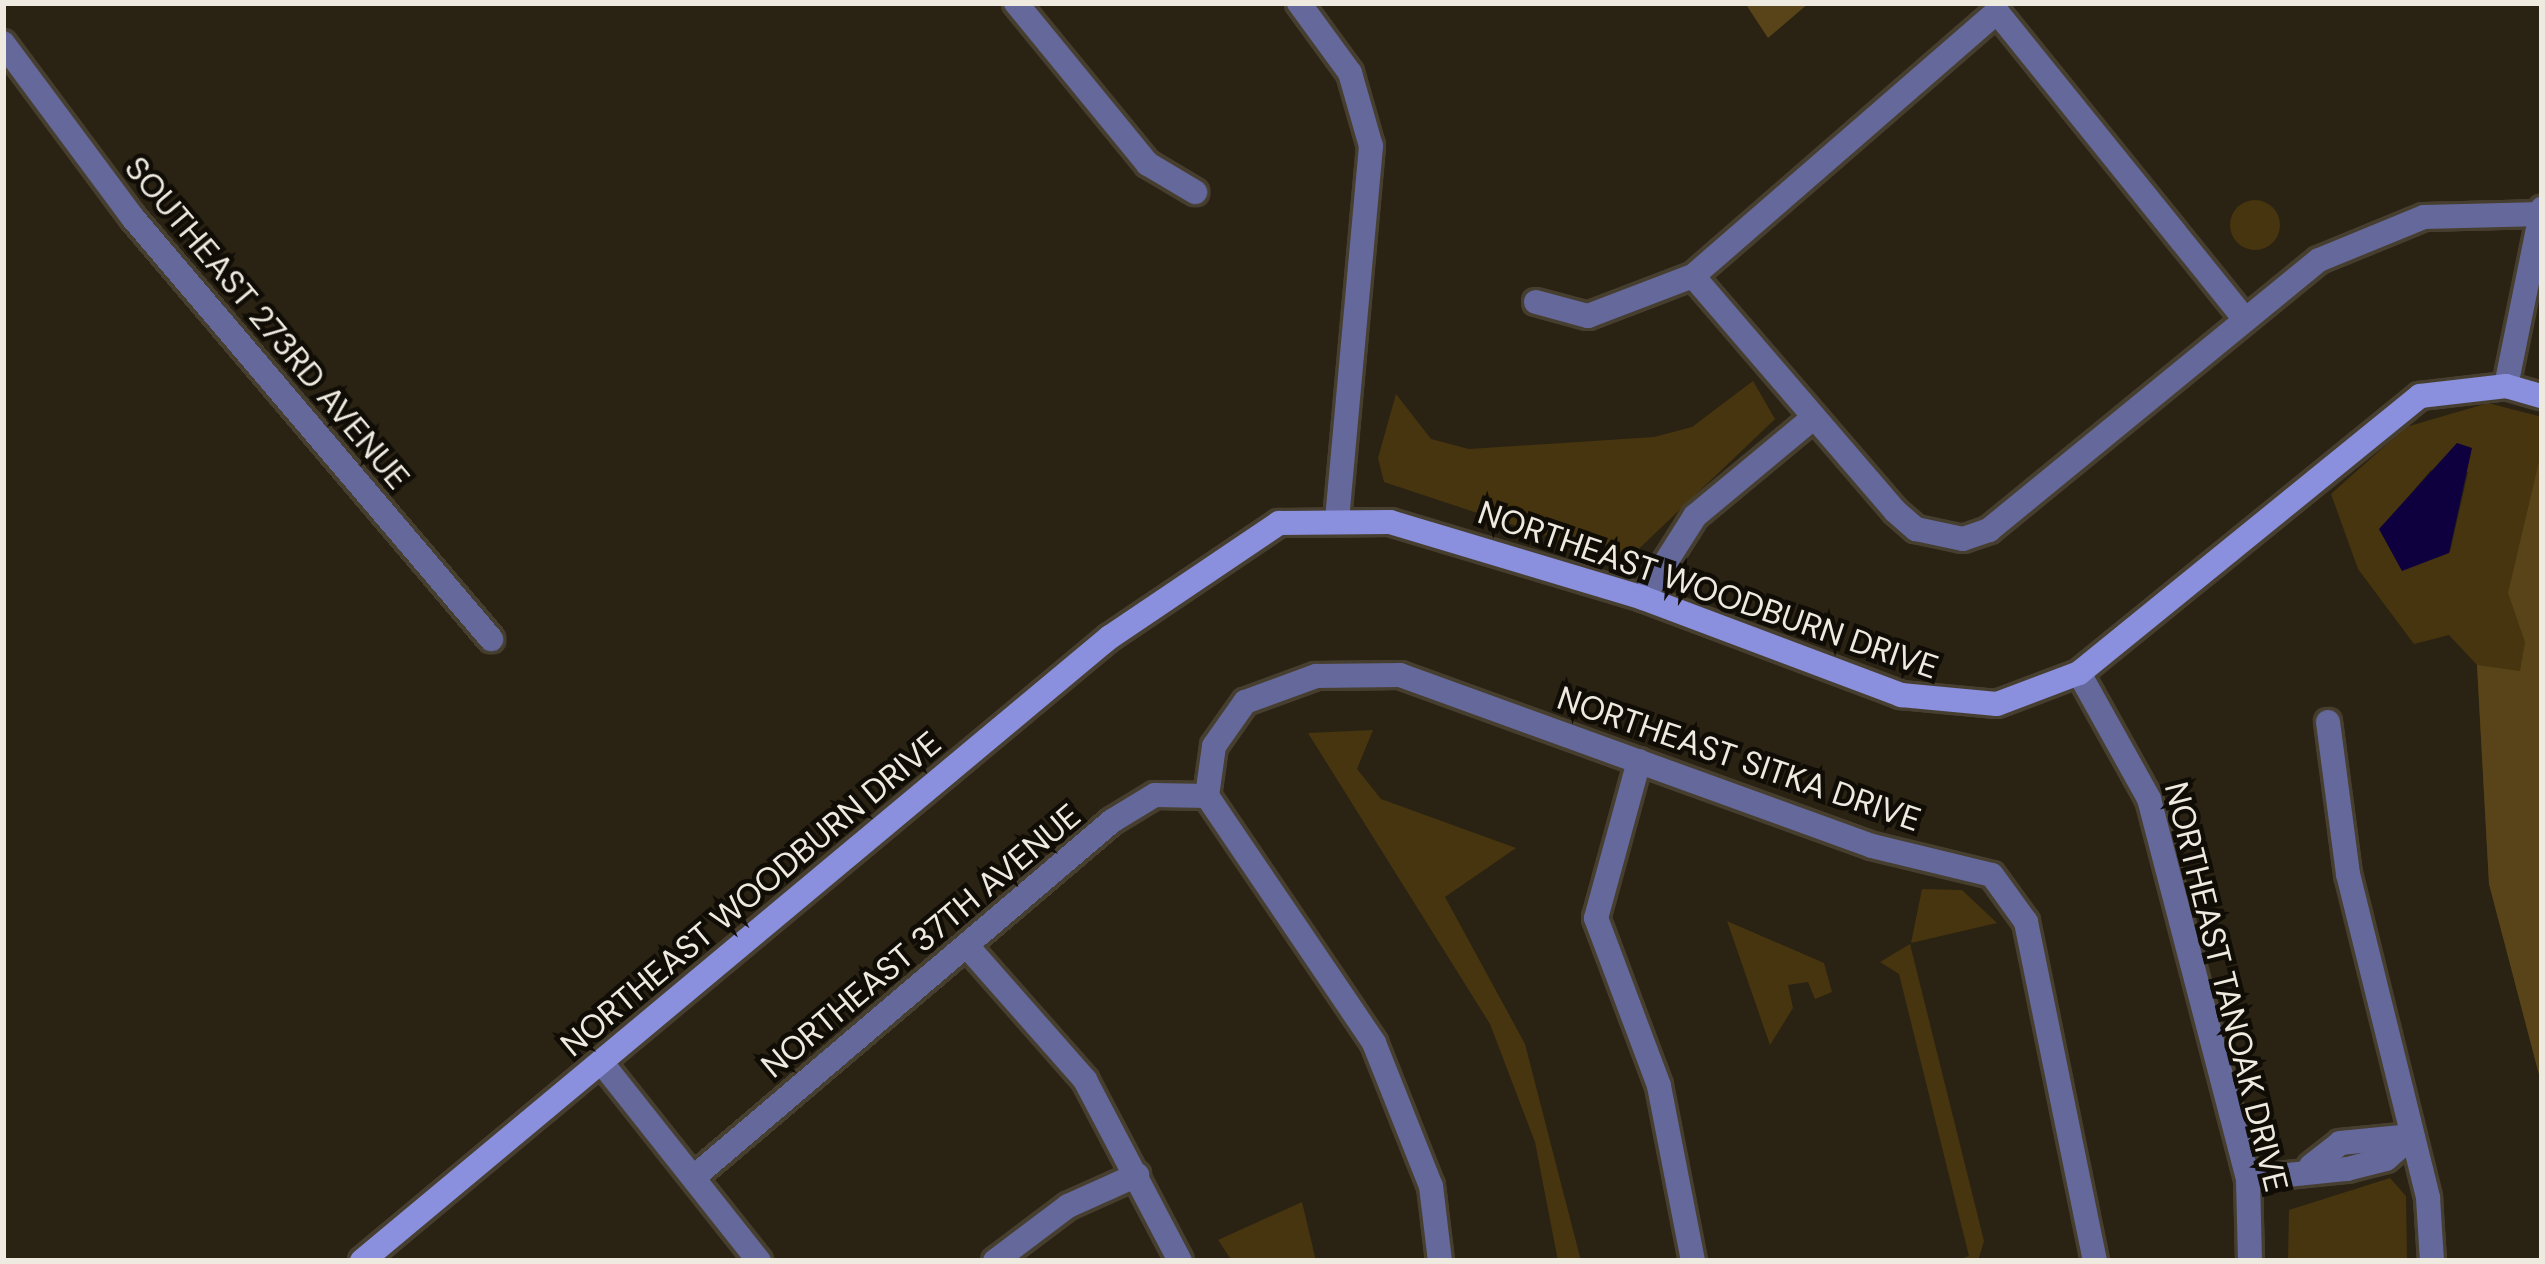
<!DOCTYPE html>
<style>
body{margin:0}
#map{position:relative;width:2545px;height:1264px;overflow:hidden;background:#2a2212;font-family:"DM Sans",sans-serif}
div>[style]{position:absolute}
.green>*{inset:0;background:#47350f}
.round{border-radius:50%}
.forest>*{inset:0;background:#584418}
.water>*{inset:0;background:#0e003e}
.roads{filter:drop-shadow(3px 0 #463e2f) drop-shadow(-3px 0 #463e2f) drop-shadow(0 3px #463e2f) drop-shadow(0 -3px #463e2f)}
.street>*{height:24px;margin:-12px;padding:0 12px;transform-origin:12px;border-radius:12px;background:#65689a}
.secondary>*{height:24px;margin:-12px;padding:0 12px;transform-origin:12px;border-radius:12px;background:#8a8fde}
span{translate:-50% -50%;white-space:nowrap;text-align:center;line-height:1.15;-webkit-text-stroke:9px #100c06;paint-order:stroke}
.street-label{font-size:33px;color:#efeae0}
.frame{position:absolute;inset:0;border:6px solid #efeae0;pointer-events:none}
</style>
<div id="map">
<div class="green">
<div class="round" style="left:2230px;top:200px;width:50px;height:50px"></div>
<div style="clip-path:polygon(1753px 381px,1775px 419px,1625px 562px,1384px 482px,1378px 458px,1396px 394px,1431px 439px,1469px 449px,1654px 437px,1692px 427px)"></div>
<div style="clip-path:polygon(evenodd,2488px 403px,2542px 417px,2542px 1086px,2489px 884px,2477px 665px,2449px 635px,2414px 644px,2358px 569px,2331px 494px,2406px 427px,2488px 403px,2431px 470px,2468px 472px,2450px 552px,2402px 570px,2380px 530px,2431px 470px)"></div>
<div style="clip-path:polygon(1373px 730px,1357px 769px,1381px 799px,1516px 848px,1445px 897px,1525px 1044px,1581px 1261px,1558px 1261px,1535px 1142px,1490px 1024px,1308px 733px)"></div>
<div style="clip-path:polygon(1922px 889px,1962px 890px,1997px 923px,1911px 943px)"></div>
<div style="clip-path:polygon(1727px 921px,1824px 963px,1832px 992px,1815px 999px,1808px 982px,1788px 985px,1793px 1008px,1770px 1045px)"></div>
<div style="clip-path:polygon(1910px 944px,1984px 1241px,1978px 1261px,1954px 1261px,1969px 1256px,1899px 974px,1880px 962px)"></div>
<div style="clip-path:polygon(2390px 1178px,2406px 1196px,2407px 1261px,2288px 1261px,2289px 1210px)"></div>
<div style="clip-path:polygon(1302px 1202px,1316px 1261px,1232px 1261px,1218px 1240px)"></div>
</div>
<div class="forest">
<div style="clip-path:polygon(1745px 3px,1809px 3px,1768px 38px)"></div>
<div style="clip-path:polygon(2542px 449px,2542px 1086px,2489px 884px,2477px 665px,2520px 671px,2525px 642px,2508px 593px)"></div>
</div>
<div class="water">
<div style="clip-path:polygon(2457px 443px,2472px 448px,2449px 553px,2402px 571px,2379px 529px)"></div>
</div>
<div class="roads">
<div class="street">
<div style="left:1016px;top:3px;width:208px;rotate:50.7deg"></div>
<div style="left:1148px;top:164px;width:55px;rotate:30.8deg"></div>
<div style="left:1299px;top:3px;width:87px;rotate:53.9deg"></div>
<div style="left:1350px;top:73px;width:76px;rotate:74deg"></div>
<div style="left:1371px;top:146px;width:373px;rotate:95.2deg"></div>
<div style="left:3px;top:43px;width:218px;rotate:53.4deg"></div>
<div style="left:133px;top:218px;width:553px;rotate:49.62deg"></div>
<div style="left:1693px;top:276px;width:310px;rotate:49.3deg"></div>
<div style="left:1895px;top:511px;width:28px;rotate:41deg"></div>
<div style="left:1916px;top:529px;width:48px;rotate:12deg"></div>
<div style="left:1963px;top:539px;width:28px;rotate:-19deg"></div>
<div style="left:1989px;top:530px;width:426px;rotate:-39.3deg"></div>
<div style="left:2319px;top:260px;width:113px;rotate:-22.3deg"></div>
<div style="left:2424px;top:217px;width:118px;rotate:-1.5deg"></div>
<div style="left:1536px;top:302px;width:54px;rotate:15.1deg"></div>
<div style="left:1588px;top:316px;width:112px;rotate:-20.9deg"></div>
<div style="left:1693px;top:276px;width:403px;rotate:-41deg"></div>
<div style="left:1997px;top:12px;width:388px;rotate:51.1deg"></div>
<div style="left:2506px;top:386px;width:181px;rotate:-78.5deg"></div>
<div style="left:1643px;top:598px;width:97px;rotate:-57.6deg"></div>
<div style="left:1695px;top:516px;width:153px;rotate:-39.7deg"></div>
<div style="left:2079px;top:673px;width:144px;rotate:60.9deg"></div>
<div style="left:2149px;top:799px;width:393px;rotate:75.4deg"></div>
<div style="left:2248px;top:1179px;width:82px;rotate:88.6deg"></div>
<div style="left:2328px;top:722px;width:153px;rotate:82.5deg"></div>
<div style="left:2348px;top:874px;width:334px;rotate:76.1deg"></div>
<div style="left:2428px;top:1198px;width:63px;rotate:86.4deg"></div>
<div style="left:1639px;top:761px;width:163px;rotate:105.3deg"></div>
<div style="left:1596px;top:918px;width:179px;rotate:69.4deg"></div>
<div style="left:1659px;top:1086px;width:178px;rotate:79deg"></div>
<div style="left:1207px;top:796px;width:50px;rotate:-82deg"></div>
<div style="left:1214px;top:746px;width:54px;rotate:-54.8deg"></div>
<div style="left:1245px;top:702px;width:76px;rotate:-20.1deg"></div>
<div style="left:1316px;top:676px;width:84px;rotate:-0.7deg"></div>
<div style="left:1400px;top:675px;width:502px;rotate:19.91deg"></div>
<div style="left:1872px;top:846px;width:123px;rotate:13.6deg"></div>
<div style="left:1992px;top:875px;width:58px;rotate:54.1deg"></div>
<div style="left:2026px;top:922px;width:346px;rotate:78.5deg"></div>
<div style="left:1207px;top:796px;width:298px;rotate:55.9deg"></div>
<div style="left:1374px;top:1043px;width:154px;rotate:68.3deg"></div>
<div style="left:1431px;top:1186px;width:76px;rotate:83.2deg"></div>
<div style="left:967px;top:946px;width:179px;rotate:48.6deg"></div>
<div style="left:1085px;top:1080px;width:204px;rotate:62.3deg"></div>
<div style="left:602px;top:1063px;width:253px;rotate:51.6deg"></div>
<div style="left:2311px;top:1166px;width:37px;rotate:-38deg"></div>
<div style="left:2340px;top:1143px;width:72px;rotate:-5.6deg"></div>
<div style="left:694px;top:1177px;width:549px;rotate:-40.42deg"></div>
<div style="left:1112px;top:821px;width:50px;rotate:-31.2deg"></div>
<div style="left:1155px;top:795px;width:52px;rotate:1.1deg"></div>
<div style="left:2248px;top:1179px;width:100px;rotate:-5.8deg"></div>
<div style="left:2347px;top:1169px;width:40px;rotate:-14.4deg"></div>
<div style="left:2386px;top:1159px;width:35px;rotate:-41deg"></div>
<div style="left:995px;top:1261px;width:91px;rotate:-37deg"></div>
<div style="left:1068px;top:1206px;width:76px;rotate:-24.2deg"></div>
</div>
<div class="secondary">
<div style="left:362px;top:1261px;width:974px;rotate:-39.84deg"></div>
<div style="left:1110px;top:637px;width:204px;rotate:-34deg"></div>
<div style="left:1279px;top:523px;width:111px;rotate:-0.5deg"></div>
<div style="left:1390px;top:522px;width:264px;rotate:16.7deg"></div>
<div style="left:1643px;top:598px;width:276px;rotate:20.6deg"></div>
<div style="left:1901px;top:695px;width:96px;rotate:5.4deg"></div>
<div style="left:1997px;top:704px;width:88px;rotate:-20.7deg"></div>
<div style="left:2079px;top:673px;width:439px;rotate:-39.1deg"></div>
<div style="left:2420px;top:396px;width:87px;rotate:-6.6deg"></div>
<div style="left:2506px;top:386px;width:37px;rotate:16deg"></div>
</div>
</div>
<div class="street-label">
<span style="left:267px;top:323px;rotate:50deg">SOUTHEAST 273RD AVENUE</span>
<span style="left:1708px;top:590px;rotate:19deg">NORTHEAST WOODBURN DRIVE</span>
<span style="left:1739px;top:759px;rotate:19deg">NORTHEAST SITKA DRIVE</span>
<span style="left:751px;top:894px;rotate:-40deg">NORTHEAST WOODBURN DRIVE</span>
<span style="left:921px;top:941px;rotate:-40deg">NORTHEAST 37TH AVENUE</span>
<span style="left:2226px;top:987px;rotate:76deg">NORTHEAST TANOAK DRIVE</span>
</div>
<div class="frame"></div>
</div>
